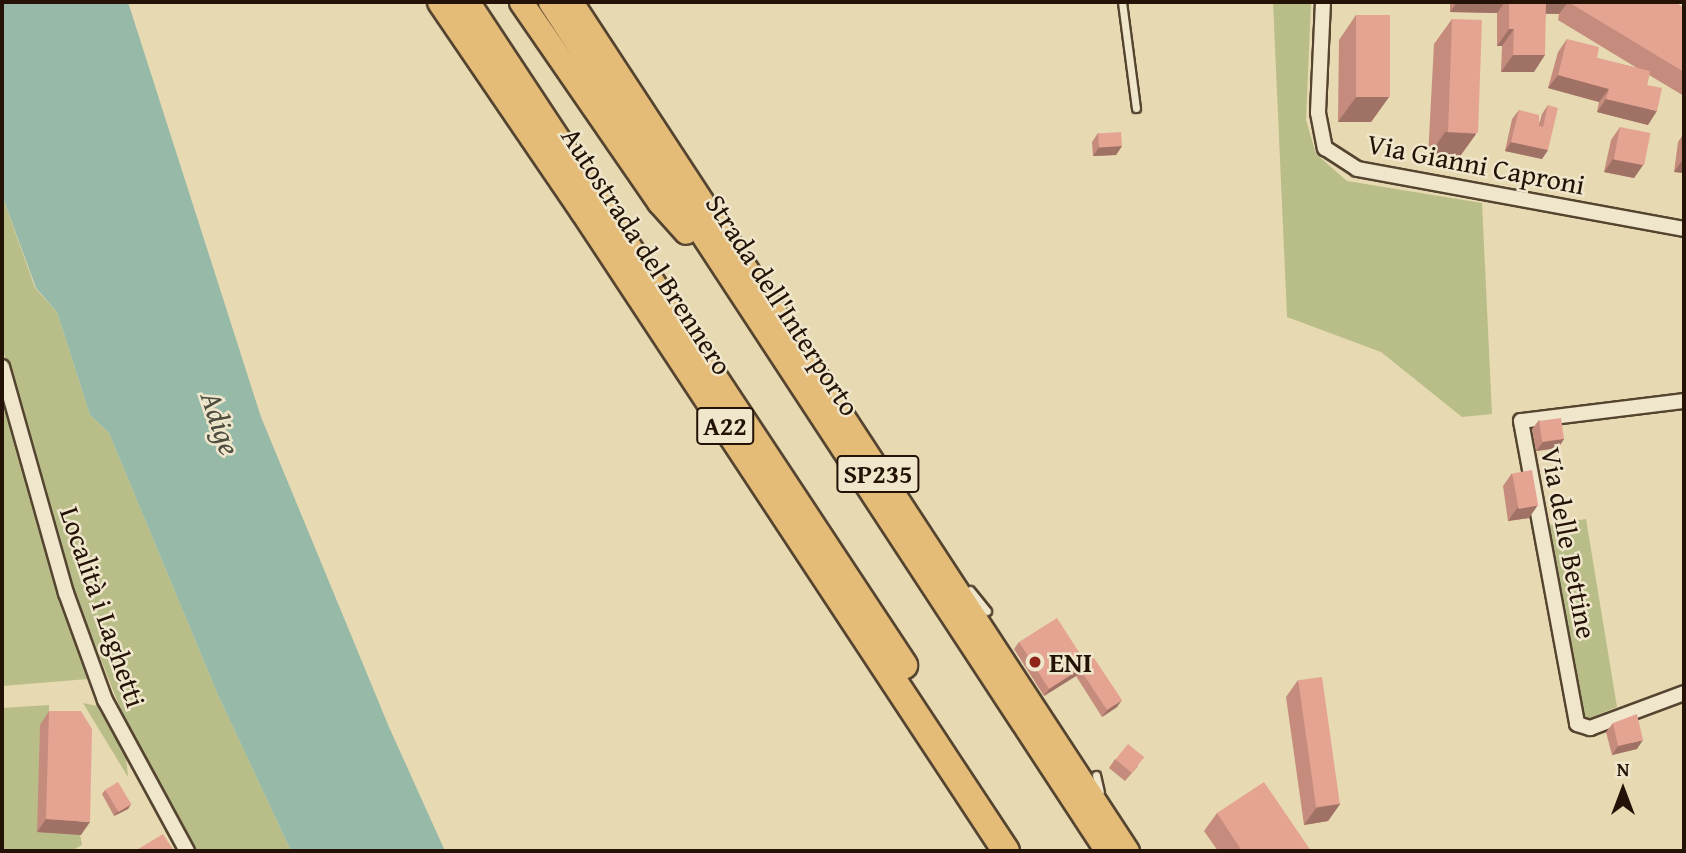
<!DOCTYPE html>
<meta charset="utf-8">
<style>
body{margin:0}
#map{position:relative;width:1686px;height:853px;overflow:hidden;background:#e7d9b1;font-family:"Gentium Book Plus",serif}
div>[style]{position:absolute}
.green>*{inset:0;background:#b9be89}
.water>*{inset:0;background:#97baa8}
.roads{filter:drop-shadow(2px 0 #544430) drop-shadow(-2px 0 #544430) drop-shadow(0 2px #544430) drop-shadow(0 -2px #544430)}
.service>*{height:7px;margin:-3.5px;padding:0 3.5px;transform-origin:3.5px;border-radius:3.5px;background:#efe6cc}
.minor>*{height:14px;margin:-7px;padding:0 7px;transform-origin:7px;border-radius:7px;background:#efe6cc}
.trunk>*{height:23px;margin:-11.5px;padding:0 11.5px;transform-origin:11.5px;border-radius:11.5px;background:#e4bc78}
.motorway>*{height:26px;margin:-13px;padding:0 13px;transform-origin:13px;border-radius:13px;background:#e4bc78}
.wall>*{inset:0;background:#c58c7e}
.shaded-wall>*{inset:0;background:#a07266}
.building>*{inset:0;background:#e5a392;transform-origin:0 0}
.dots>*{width:19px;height:19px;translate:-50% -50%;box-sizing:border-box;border:4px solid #efe6cc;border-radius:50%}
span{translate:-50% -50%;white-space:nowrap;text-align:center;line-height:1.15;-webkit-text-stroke:5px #efe6cc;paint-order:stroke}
.shield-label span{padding:2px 5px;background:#efe6cc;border:2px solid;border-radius:5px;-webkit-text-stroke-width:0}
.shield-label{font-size:26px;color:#231205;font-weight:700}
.street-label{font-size:28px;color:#231205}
.poi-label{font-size:28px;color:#231205;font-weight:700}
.left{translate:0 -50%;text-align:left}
.water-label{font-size:30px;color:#4c4d3e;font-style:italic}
.frame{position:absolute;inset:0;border:4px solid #231205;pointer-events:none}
.north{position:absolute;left:1588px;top:755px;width:70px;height:70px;-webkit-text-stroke:5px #efe6cc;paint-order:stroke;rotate:0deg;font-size:19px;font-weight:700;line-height:28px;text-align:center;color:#231205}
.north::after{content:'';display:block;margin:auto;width:24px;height:32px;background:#231205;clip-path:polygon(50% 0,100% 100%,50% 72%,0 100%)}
</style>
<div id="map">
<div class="green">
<div style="clip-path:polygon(1273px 2px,1311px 2px,1306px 120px,1316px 154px,1347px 181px,1482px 203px,1492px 414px,1462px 417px,1381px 352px,1287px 317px)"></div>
<div style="clip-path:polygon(2px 195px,35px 288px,57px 312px,90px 415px,109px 433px,218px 695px,291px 851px,197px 851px,128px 728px,73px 589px,27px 422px,2px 348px)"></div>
<div style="clip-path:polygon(2px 388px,44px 545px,88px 679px,2px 686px)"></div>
<div style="clip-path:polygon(1586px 519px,1617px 707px,1585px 720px,1580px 714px,1549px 525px)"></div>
<div style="clip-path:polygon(83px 703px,97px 706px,126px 757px,128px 777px)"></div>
<div style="clip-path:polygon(49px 705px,49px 711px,59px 711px,59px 724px,82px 845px,71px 851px,3px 851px,2px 708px)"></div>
</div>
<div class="water">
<div style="clip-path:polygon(2px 2px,128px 2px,261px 417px,389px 727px,445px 851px,291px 851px,218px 695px,109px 433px,90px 415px,57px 312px,36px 288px,2px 195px)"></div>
</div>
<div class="roads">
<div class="service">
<div style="left:1122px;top:2px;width:107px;rotate:82.5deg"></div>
<div style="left:970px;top:590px;width:27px;rotate:51deg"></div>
<div style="left:1096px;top:775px;width:17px;rotate:77deg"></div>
</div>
<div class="minor">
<div style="left:1323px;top:2px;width:111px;rotate:92.6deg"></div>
<div style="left:1318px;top:113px;width:36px;rotate:79deg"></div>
<div style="left:1325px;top:148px;width:38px;rotate:33deg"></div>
<div style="left:1357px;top:169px;width:332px;rotate:10.4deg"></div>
<div style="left:2px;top:367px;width:235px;rotate:74.2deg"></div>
<div style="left:66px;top:593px;width:114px;rotate:70deg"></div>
<div style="left:105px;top:700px;width:172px;rotate:61.5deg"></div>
<div style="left:1684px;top:401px;width:164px;rotate:173deg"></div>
<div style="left:1521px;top:421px;width:308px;rotate:79.5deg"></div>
<div style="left:1577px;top:724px;width:14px;rotate:17deg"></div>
<div style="left:1590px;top:728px;width:100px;rotate:-20.4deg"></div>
</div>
<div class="trunk">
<div style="left:521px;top:2px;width:243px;rotate:55.4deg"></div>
<div style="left:659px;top:202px;width:40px;rotate:48deg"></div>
<div style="left:550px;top:2px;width:1015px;rotate:56.73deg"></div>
<div style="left:571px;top:2px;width:1015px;rotate:56.78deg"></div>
</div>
<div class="motorway">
<div style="left:441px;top:2px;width:252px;rotate:55.7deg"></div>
<div style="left:583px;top:210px;width:768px;rotate:56.58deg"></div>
<div style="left:466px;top:2px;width:795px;rotate:56.55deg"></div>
</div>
</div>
<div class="wall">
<div style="clip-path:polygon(1450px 2px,1674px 2px,1684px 8px,1684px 96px,1649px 75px,1647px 85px,1648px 125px,1597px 112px,1599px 102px,1548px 88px,1558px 52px,1567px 39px,1597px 58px,1637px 68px,1558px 20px,1559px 14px,1546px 14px,1534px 72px,1501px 72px,1502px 46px,1497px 46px,1497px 13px,1450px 12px)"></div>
<div style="clip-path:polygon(1356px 15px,1389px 97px,1371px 122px,1338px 122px,1339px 40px)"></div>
<div style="clip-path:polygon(1452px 19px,1476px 134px,1458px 159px,1428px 157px,1434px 44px)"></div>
<div style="clip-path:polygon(1548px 105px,1548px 150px,1542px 159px,1505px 151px,1512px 119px,1519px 110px,1539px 124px,1542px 114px)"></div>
<div style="clip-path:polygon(1620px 127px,1643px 165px,1634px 178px,1604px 172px,1611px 140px)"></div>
<div style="clip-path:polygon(1098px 133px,1122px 146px,1116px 155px,1093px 156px,1092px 142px)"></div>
<div style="clip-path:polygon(1684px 133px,1684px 173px,1674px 172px,1678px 142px)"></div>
<div style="clip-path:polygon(1539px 420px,1564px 439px,1558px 448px,1536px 451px,1532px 429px)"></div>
<div style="clip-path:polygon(1512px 473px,1529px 518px,1508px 521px,1503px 486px)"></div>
<div style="clip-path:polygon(1019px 642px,1084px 660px,1117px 707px,1102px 717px,1076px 676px,1044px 696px,1014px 649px)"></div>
<div style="clip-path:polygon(1298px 680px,1340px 804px,1328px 821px,1304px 825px,1286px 697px)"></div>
<div style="clip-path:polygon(49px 711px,81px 835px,37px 832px,40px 725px)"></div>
<div style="clip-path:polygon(1613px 723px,1637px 749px,1612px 755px,1606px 732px)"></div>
<div style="clip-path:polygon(1115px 759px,1138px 766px,1125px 781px,1109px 768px)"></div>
<div style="clip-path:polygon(105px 790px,131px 804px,128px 809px,114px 816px,102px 794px)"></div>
<div style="clip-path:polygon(1217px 813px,1311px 851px,1218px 851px,1204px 831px)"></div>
</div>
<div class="shaded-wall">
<div style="clip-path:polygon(1457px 2px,1505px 2px,1497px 13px,1450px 12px)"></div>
<div style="clip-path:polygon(1542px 2px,1568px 2px,1559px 14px,1534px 13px)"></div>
<div style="clip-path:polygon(1509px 29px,1514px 29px,1502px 46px,1497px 46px)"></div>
<div style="clip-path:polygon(1513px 55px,1545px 55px,1534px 72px,1501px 72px)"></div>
<div style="clip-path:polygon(1558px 75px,1609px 89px,1599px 102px,1548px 88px)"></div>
<div style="clip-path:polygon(1356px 97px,1389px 97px,1371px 122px,1338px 122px)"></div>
<div style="clip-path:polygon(1606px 99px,1657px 111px,1648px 125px,1597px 112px)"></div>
<div style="clip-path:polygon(1445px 132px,1476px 134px,1458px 159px,1428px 157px)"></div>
<div style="clip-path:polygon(1511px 142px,1548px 150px,1542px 159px,1505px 151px)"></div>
<div style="clip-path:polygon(1122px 146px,1116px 155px,1093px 156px,1099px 147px)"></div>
<div style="clip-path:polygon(1684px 158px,1684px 173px,1674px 172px)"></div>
<div style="clip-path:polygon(1613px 159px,1643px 165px,1634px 178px,1604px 172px)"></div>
<div style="clip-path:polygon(1564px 439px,1558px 448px,1536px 451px,1543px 442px)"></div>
<div style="clip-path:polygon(1538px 505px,1529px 518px,1508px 521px,1517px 508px)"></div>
<div style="clip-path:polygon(1080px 669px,1076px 676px,1044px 696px,1049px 689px)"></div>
<div style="clip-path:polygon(1122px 700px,1117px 707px,1102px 717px,1107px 710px)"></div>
<div style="clip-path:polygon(1643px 740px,1637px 749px,1612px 755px,1618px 746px)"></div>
<div style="clip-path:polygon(131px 804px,128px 809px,114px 816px,117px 812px)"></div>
<div style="clip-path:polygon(1340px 804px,1328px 821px,1304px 825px,1316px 808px)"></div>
<div style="clip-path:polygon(46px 819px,90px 822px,81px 835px,37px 832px)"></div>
</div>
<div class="building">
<div style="clip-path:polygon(1509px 2px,1546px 2px,1545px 55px,1513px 55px,1514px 29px,1509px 29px)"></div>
<div style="clip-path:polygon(1570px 2px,1674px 2px,1684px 8px,1684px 72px,1570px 3px)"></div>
<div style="left:1356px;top:15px;width:34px;height:82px"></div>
<div style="left:1452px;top:19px;width:30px;height:113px;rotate:2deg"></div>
<div style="clip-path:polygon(1567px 39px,1599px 47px,1597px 58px,1650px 71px,1647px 85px,1662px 88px,1657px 111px,1606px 99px,1609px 89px,1558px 75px)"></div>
<div style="clip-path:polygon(1548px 105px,1558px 108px,1548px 150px,1511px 142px,1519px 110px,1539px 115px,1539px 126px,1543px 127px)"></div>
<div style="left:1620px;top:127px;width:31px;height:33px;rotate:11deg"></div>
<div style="left:1121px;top:132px;width:14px;height:23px;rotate:86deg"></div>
<div style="left:1561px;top:418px;width:21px;height:22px;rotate:82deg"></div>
<div style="left:1532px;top:470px;width:36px;height:20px;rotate:80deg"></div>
<div style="clip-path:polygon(1057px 618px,1084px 660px,1092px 655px,1122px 700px,1107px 710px,1080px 669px,1049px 689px,1019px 642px)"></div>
<div style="left:1322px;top:677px;width:128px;height:24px;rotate:82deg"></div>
<div style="clip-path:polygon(49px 711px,81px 711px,92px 729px,90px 822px,46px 819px)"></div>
<div style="clip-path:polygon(1637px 714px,1643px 740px,1618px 746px,1613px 723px)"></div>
<div style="left:1128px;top:744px;width:21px;height:20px;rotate:39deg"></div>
<div style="left:118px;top:782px;width:26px;height:15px;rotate:59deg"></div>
<div style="clip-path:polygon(1264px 782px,1311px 851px,1242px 851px,1217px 813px)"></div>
<div style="clip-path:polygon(163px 834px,174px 851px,135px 851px)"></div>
</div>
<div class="dots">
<div style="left:1035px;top:662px;background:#8f2418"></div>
</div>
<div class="shield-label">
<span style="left:725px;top:426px">A22</span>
<span style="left:878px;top:474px">SP235</span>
</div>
<div class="street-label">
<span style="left:1476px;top:164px;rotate:11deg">Via Gianni Caproni</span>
<span style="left:647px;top:251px;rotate:57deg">Autostrada del Brennero</span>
<span style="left:783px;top:305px;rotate:57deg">Strada dell'Interporto</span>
<span style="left:1569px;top:543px;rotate:79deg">Via delle Bettine</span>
<span style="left:103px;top:607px;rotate:71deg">Località i Laghetti</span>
</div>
<div class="poi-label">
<span class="left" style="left:1049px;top:662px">ENI</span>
</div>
<div class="water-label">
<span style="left:221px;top:423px;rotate:71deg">Adige</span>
</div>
<div class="frame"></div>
<div class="north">N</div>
</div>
